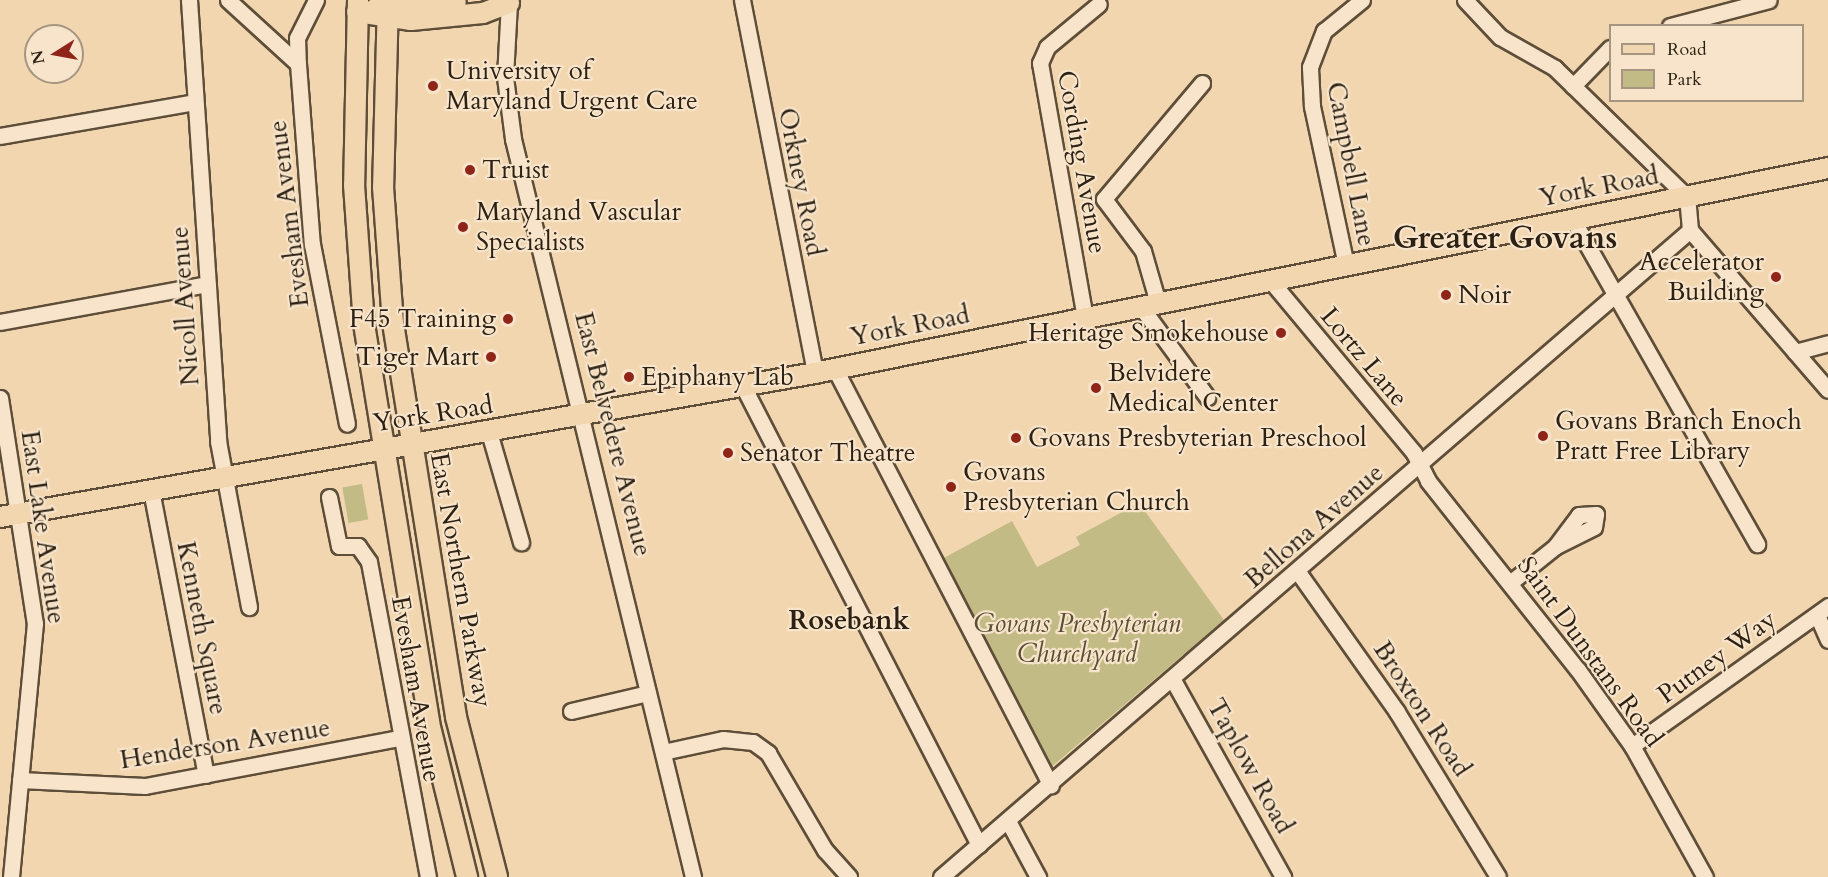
<!DOCTYPE html>
<style>
body{margin:0}
#map{position:relative;width:1828px;height:877px;overflow:hidden;background:#f2d6af;font-family:Cardo,serif}
div>[style]{position:absolute}
.green>*{inset:0;background:#c3bb85;transform-origin:0 0}
.roads{filter:drop-shadow(2px 0 #5e4e39) drop-shadow(-2px 0 #5e4e39) drop-shadow(0 2px #5e4e39) drop-shadow(0 -2px #5e4e39)}
.minor>*{height:15px;margin:-7.5px;padding:0 7.5px;transform-origin:7.5px;border-radius:7.5px;background:#f7e4cb}
.major>*{height:20px;margin:-10px;padding:0 10px;transform-origin:10px;border-radius:10px;background:#f2d6af}
.dots>*{width:16px;height:16px;translate:-50% -50%;box-sizing:border-box;border:3px solid #f7e4cb;border-radius:50%}
span{translate:-50% -50%;white-space:nowrap;text-align:center;line-height:1.15;-webkit-text-stroke:4.5px #f7e4cb;paint-order:stroke}
.poi-label{font-size:26px;color:#2c2112}
.left{translate:0 -50%;text-align:left}
.right{translate:-100% -50%;text-align:right}
.street-label{font-size:26px;color:#2c2112}
.park-label{font-size:26px;color:#594f34;font-style:italic}
.neighbourhood-label{font-size:27px;color:#2c2112;font-weight:700}
.district-label{font-size:32px;color:#2c2112;font-weight:700}
.legend{position:absolute;left:1609px;top:24px;width:195px;height:78px;box-sizing:border-box;background:#f7e4cb;border:2px solid #a69681;margin:0;padding:8px 10px;list-style:none;font-size:18px;color:#2c2112}
.legend li{display:flex;align-items:center;gap:12px;height:30px}
.legend b{width:30px;border:2px solid #a69681}
.north{position:absolute;left:24px;top:24px;width:60px;height:60px;box-sizing:border-box;background:#f7e4cb;border:2px solid #a69681;border-radius:50%;rotate:259deg;font-size:16px;font-weight:700;line-height:24px;text-align:center;color:#2c2112}
.north::after{content:'';display:block;margin:auto;width:21px;height:27px;background:#8f2418;clip-path:polygon(50% 0,100% 100%,50% 72%,0 100%)}
</style>
<div id="map">
<div class="green">
<div style="left:362px;top:484px;width:36px;height:20px;rotate:80deg"></div>
<div style="clip-path:polygon(1139px 503px,1224px 620px,1049px 769px,940px 560px,1012px 521px,1037px 567px,1080px 545px,1076px 537px)"></div>
</div>
<div class="roads">
<div class="minor">
<div style="left:189px;top:0;width:442px;rotate:86.2deg"></div>
<div style="left:218px;top:441px;width:169px;rotate:79.4deg"></div>
<div style="left:228px;top:0;width:95px;rotate:42.4deg"></div>
<div style="left:316px;top:0;width:42px;rotate:116.6deg"></div>
<div style="left:297px;top:38px;width:26px;rotate:88deg"></div>
<div style="left:298px;top:64px;width:181px;rotate:85.6deg"></div>
<div style="left:312px;top:244px;width:183px;rotate:79deg"></div>
<div style="left:742px;top:0;width:380px;rotate:78.9deg"></div>
<div style="left:509px;top:3px;width:74px;rotate:93.1deg"></div>
<div style="left:505px;top:77px;width:63px;rotate:82.6deg"></div>
<div style="left:513px;top:139px;width:760px;rotate:76.29deg"></div>
<div style="left:1670px;top:26px;width:102px;rotate:-14.7deg"></div>
<div style="left:1573px;top:86px;width:53px;rotate:-45.8deg"></div>
<div style="left:0;top:136px;width:197px;rotate:-9.9deg"></div>
<div style="left:1573px;top:220px;width:373px;rotate:60.4deg"></div>
<div style="left:1690px;top:230px;width:211px;rotate:49.2deg"></div>
<div style="left:1346px;top:265px;width:163px;rotate:-102.1deg"></div>
<div style="left:1312px;top:106px;width:39px;rotate:-93deg"></div>
<div style="left:1310px;top:67px;width:39px;rotate:-69deg"></div>
<div style="left:1324px;top:31px;width:49px;rotate:-39.2deg"></div>
<div style="left:1270px;top:280px;width:225px;rotate:50.2deg"></div>
<div style="left:1414px;top:453px;width:31px;rotate:63deg"></div>
<div style="left:1428px;top:481px;width:241px;rotate:51.6deg"></div>
<div style="left:1578px;top:670px;width:93px;rotate:54.6deg"></div>
<div style="left:1632px;top:746px;width:150px;rotate:60.9deg"></div>
<div style="left:1158px;top:303px;width:54px;rotate:-106.1deg"></div>
<div style="left:1143px;top:251px;width:65px;rotate:-126.9deg"></div>
<div style="left:1104px;top:199px;width:152px;rotate:-49.8deg"></div>
<div style="left:1141px;top:307px;width:112px;rotate:53.7deg"></div>
<div style="left:1085px;top:318px;width:259px;rotate:-100deg"></div>
<div style="left:1040px;top:63px;width:17px;rotate:-66deg"></div>
<div style="left:1047px;top:47px;width:67px;rotate:-39.6deg"></div>
<div style="left:0;top:322px;width:211px;rotate:-10.4deg"></div>
<div style="left:1795px;top:352px;width:34px;rotate:-15deg"></div>
<div style="left:835px;top:369px;width:469px;rotate:62.6deg"></div>
<div style="left:743px;top:386px;width:516px;rotate:62.79deg"></div>
<div style="left:0;top:398px;width:228px;rotate:81.2deg"></div>
<div style="left:35px;top:623px;width:255px;rotate:95.4deg"></div>
<div style="left:489px;top:432px;width:115px;rotate:73.8deg"></div>
<div style="left:151px;top:490px;width:290px;rotate:79.1deg"></div>
<div style="left:329px;top:497px;width:50px;rotate:78.5deg"></div>
<div style="left:339px;top:546px;width:19px"></div>
<div style="left:358px;top:546px;width:19px;rotate:55deg"></div>
<div style="left:369px;top:562px;width:320px;rotate:79.4deg"></div>
<div style="left:1298px;top:572px;width:171px;rotate:54.7deg"></div>
<div style="left:1397px;top:712px;width:193px;rotate:58.5deg"></div>
<div style="left:1511px;top:582px;width:58px;rotate:-38.7deg"></div>
<div style="left:1556px;top:546px;width:42px;rotate:-26.6deg"></div>
<div style="left:1594px;top:527px;width:13px;rotate:-81deg"></div>
<div style="left:1596px;top:514px;width:17px;rotate:177deg"></div>
<div style="left:1579px;top:515px;width:39px;rotate:127deg"></div>
<div style="left:1817px;top:615px;width:27px;rotate:66deg"></div>
<div style="left:1173px;top:680px;width:226px;rotate:60.8deg"></div>
<div style="left:571px;top:711px;width:79px;rotate:-13.2deg"></div>
<div style="left:1632px;top:746px;width:241px;rotate:-35.5deg"></div>
<div style="left:663px;top:752px;width:61px;rotate:-12.2deg"></div>
<div style="left:723px;top:739px;width:30px;rotate:6deg"></div>
<div style="left:753px;top:742px;width:19px;rotate:36deg"></div>
<div style="left:768px;top:753px;width:113px;rotate:59.6deg"></div>
<div style="left:825px;top:850px;width:36px;rotate:48deg"></div>
<div style="left:20px;top:780px;width:125px;rotate:2.7deg"></div>
<div style="left:145px;top:786px;width:259px;rotate:-10.7deg"></div>
<div style="left:1008px;top:821px;width:64px;rotate:61.8deg"></div>
<div style="left:941px;top:877px;width:990px;rotate:-40.82deg"></div>
<div style="left:1690px;top:230px;width:33px;rotate:-95deg"></div>
<div style="left:1687px;top:197px;width:185px;rotate:-135.7deg"></div>
<div style="left:1555px;top:68px;width:63px;rotate:-150.6deg"></div>
<div style="left:1500px;top:37px;width:51px;rotate:-133.4deg"></div>
</div>
<div class="major">
<div style="left:358px;top:0;width:185px;rotate:91.2deg"></div>
<div style="left:354px;top:185px;width:139px;rotate:85.9deg"></div>
<div style="left:364px;top:324px;width:404px;rotate:80.7deg"></div>
<div style="left:429px;top:723px;width:159px;rotate:76.1deg"></div>
<div style="left:388px;top:0;width:187px;rotate:91.5deg"></div>
<div style="left:383px;top:187px;width:136px;rotate:85.8deg"></div>
<div style="left:393px;top:323px;width:399px;rotate:80.9deg"></div>
<div style="left:456px;top:717px;width:165px;rotate:75.6deg"></div>
<div style="left:375px;top:9px;width:81px;rotate:-4.9deg"></div>
<div style="left:357px;top:12px;width:55px;rotate:8.4deg"></div>
<div style="left:411px;top:20px;width:72px;rotate:-5.6deg"></div>
<div style="left:483px;top:13px;width:28px;rotate:-21deg"></div>
<div style="left:0;top:517px;width:828px;rotate:-10.02deg"></div>
<div style="left:815px;top:373px;width:1034px;rotate:-11.44deg"></div>
</div>
</div>
<div class="dots">
<div style="left:433px;top:86px;background:#8f2418"></div>
<div style="left:470px;top:170px;background:#8f2418"></div>
<div style="left:463px;top:227px;background:#8f2418"></div>
<div style="left:1776px;top:277px;background:#8f2418"></div>
<div style="left:1446px;top:295px;background:#8f2418"></div>
<div style="left:508px;top:319px;background:#8f2418"></div>
<div style="left:1281px;top:333px;background:#8f2418"></div>
<div style="left:491px;top:357px;background:#8f2418"></div>
<div style="left:629px;top:377px;background:#8f2418"></div>
<div style="left:1096px;top:388px;background:#8f2418"></div>
<div style="left:1543px;top:436px;background:#8f2418"></div>
<div style="left:1016px;top:438px;background:#8f2418"></div>
<div style="left:728px;top:453px;background:#8f2418"></div>
<div style="left:951px;top:487px;background:#8f2418"></div>
</div>
<div class="poi-label">
<span class="left" style="left:446px;top:86px">University of<br>Maryland Urgent Care</span>
<span class="left" style="left:482px;top:170px">Truist</span>
<span class="left" style="left:476px;top:227px">Maryland Vascular<br>Specialists</span>
<span class="right" style="left:1764px;top:277px">Accelerator<br>Building</span>
<span class="left" style="left:1458px;top:295px">Noir</span>
<span class="right" style="left:496px;top:319px">F45 Training</span>
<span class="right" style="left:1269px;top:333px">Heritage Smokehouse</span>
<span class="right" style="left:479px;top:357px">Tiger Mart</span>
<span class="left" style="left:1108px;top:388px">Belvidere<br>Medical Center</span>
<span class="left" style="left:641px;top:377px">Epiphany Lab</span>
<span class="left" style="left:1555px;top:436px">Govans Branch Enoch<br>Pratt Free Library</span>
<span class="left" style="left:1028px;top:438px">Govans Presbyterian Preschool</span>
<span class="left" style="left:740px;top:453px">Senator Theatre</span>
<span class="left" style="left:963px;top:487px">Govans<br>Presbyterian Church</span>
</div>
<div class="street-label">
<span style="left:1082px;top:162px;rotate:80deg">Cording Avenue</span>
<span style="left:1351px;top:164px;rotate:79deg">Campbell Lane</span>
<span style="left:801px;top:182px;rotate:79deg">Orkney Road</span>
<span style="left:1599px;top:187px;rotate:-11deg">York Road</span>
<span style="left:289px;top:214px;rotate:-97deg">Evesham Avenue</span>
<span style="left:185px;top:306px;rotate:-94deg">Nicoll Avenue</span>
<span style="left:910px;top:326px;rotate:-11deg">York Road</span>
<span style="left:1364px;top:357px;rotate:50deg">Lortz Lane</span>
<span style="left:433px;top:414px;rotate:-9deg">York Road</span>
<span style="left:613px;top:434px;rotate:76deg">East Belvedere Avenue</span>
<span style="left:1314px;top:526px;rotate:-41deg">Bellona Avenue</span>
<span style="left:43px;top:527px;rotate:82deg">East Lake Avenue</span>
<span style="left:461px;top:580px;rotate:80deg">East Northern Parkway</span>
<span style="left:202px;top:628px;rotate:79deg">Kenneth Square</span>
<span style="left:1590px;top:652px;rotate:54deg">Saint Dunstans Road</span>
<span style="left:1717px;top:657px;rotate:-36deg">Putney Way</span>
<span style="left:416px;top:689px;rotate:80deg">Evesham Avenue</span>
<span style="left:1422px;top:709px;rotate:57deg">Broxton Road</span>
<span style="left:225px;top:744px;rotate:-9deg">Henderson Avenue</span>
<span style="left:1250px;top:766px;rotate:61deg">Taplow Road</span>
</div>
<div class="park-label">
<span style="left:1077px;top:639px">Govans Presbyterian<br>Churchyard</span>
</div>
<div class="neighbourhood-label">
<span style="left:849px;top:621px">Rosebank</span>
</div>
<div class="district-label">
<span style="left:1505px;top:238px">Greater Govans</span>
</div>
<ul class="legend">
<li><b style="height:8px;background:#f2d6af"></b>Road</li>
<li><b style="height:16px;background:#c3bb85"></b>Park</li>
</ul>
<div class="north">N</div>
</div>
